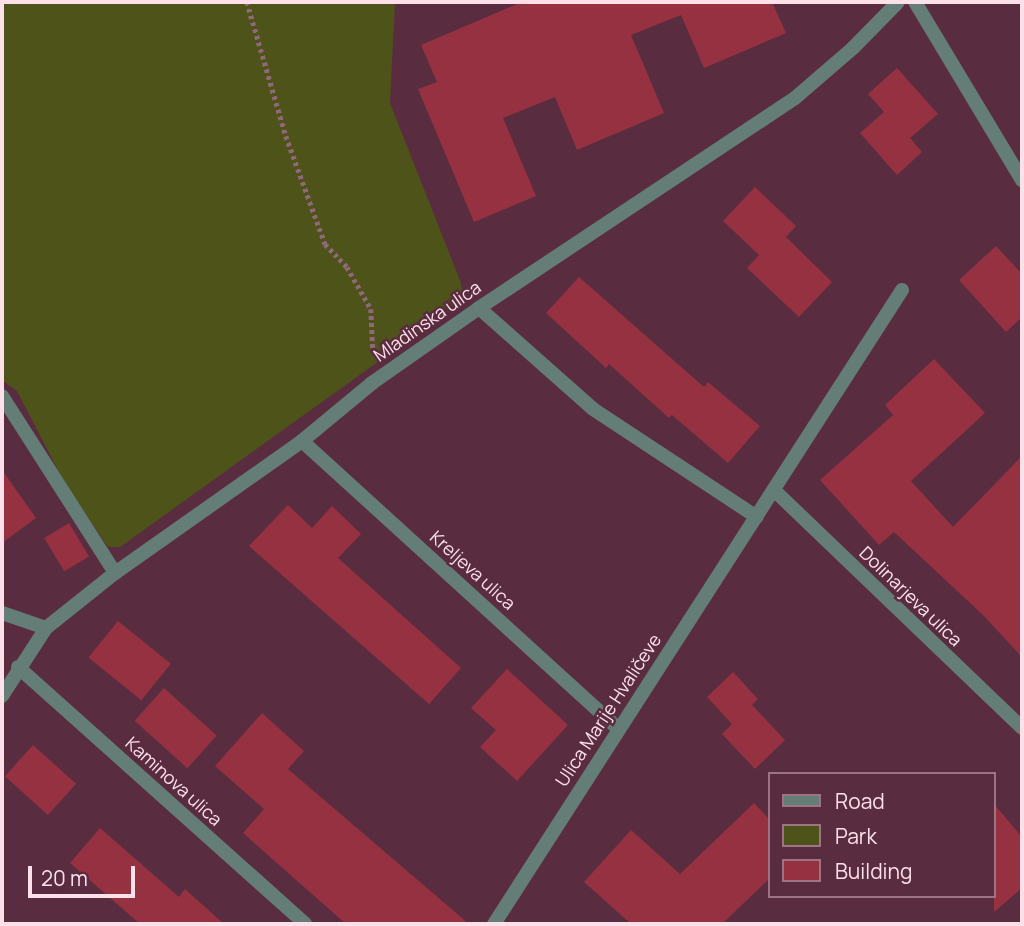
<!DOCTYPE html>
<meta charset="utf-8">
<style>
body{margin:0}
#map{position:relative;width:1024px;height:926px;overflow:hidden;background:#5a2c40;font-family:Manrope,sans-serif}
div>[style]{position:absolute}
.green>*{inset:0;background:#4e5319}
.building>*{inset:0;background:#953141;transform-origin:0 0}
.path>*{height:4.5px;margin-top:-2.25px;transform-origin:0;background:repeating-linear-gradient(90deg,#906879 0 3.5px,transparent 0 7px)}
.service>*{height:14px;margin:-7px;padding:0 7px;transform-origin:7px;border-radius:7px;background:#647d76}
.minor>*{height:14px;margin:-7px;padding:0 7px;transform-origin:7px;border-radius:7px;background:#647d76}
span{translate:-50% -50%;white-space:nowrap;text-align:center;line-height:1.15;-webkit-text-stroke:5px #5a2c40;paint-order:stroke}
.street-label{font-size:18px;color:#fee0eb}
.frame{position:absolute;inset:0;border:4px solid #fee0eb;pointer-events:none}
.legend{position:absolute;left:768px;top:772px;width:228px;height:126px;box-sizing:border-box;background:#5a2c40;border:2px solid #9c7484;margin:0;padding:9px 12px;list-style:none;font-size:21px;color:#fee0eb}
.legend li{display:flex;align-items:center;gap:14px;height:35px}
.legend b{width:35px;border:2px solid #9c7484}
.scale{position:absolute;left:28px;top:866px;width:107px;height:32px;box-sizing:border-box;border:4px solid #fee0eb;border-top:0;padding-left:9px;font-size:21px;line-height:24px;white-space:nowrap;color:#fee0eb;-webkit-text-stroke:5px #5a2c40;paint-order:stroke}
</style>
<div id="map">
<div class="green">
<div style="clip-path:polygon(2px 2px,395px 2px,390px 103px,461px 283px,464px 300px,120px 547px,108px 547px,63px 480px,17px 391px,2px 380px)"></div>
</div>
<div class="building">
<div style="clip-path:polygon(522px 2px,772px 2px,786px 33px,704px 68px,681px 15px,631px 35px,664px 113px,577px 150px,555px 97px,503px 118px,536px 196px,474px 222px,418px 89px,437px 82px,421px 45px)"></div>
<div style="clip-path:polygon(897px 68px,938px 114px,910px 138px,922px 152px,897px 175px,860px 133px,884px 112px,868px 94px)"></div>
<div style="clip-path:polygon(755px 187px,796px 226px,786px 237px,832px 282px,799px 317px,747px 268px,759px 255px,723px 221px)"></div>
<div style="clip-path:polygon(996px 246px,1022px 274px,1022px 317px,1006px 332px,959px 280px)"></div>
<div style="clip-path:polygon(579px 277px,704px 387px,708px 382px,760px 426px,728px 463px,672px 415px,669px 418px,609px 364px,606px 368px,546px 313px)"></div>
<div style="clip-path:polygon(934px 359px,985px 413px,911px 481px,953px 527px,1022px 456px,1022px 657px,984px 616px,894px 532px,879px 545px,820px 480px,893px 415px,885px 405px)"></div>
<div style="clip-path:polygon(2px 470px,36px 518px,2px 543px)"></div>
<div style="clip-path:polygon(288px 505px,312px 528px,332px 506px,361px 534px,338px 558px,461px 668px,429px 704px,249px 546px)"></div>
<div style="left:69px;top:523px;width:39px;height:29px;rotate:59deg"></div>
<div style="left:118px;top:621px;width:68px;height:47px;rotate:39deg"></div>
<div style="clip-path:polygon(507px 669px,568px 725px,517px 781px,480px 747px,496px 730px,471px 708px)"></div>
<div style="clip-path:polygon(733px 672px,758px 699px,752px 705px,785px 740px,755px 769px,722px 734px,732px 724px,707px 697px)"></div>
<div style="left:164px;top:688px;width:71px;height:44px;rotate:42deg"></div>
<div style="clip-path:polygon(262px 713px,304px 751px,288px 769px,469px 924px,346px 924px,243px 833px,264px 809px,215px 766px)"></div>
<div style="left:33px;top:745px;width:58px;height:42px;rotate:42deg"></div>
<div style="clip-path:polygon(754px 803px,770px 820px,770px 878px,722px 924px,631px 924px,584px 882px,631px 830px,680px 874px)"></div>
<div style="clip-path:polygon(994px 804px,1022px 837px,1022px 888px,994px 912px)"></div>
<div style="clip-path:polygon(100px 828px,179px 897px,185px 889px,224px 924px,140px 924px,70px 863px)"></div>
</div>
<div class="path">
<div style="left:247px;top:2px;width:140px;rotate:73.8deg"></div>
<div style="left:286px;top:136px;width:115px;rotate:70.1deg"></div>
<div style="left:325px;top:244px;width:32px;rotate:46deg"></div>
<div style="left:347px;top:267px;width:48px;rotate:60.3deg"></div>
<div style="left:371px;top:309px;width:42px;rotate:87.3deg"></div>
</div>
<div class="service">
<div style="left:2px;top:396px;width:210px;rotate:57.4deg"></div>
</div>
<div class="minor">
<div style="left:915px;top:2px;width:208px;rotate:59deg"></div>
<div style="left:479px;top:308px;width:152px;rotate:41.5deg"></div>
<div style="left:593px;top:409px;width:196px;rotate:33.4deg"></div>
<div style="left:302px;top:441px;width:428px;rotate:42.3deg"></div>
<div style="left:775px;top:491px;width:342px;rotate:43.8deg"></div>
<div style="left:2px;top:613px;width:46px;rotate:18.8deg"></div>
<div style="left:18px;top:667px;width:385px;rotate:41.8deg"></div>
<div style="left:2px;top:696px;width:81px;rotate:-57.1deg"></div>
<div style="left:46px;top:628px;width:88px;rotate:-38.6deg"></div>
<div style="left:115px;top:573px;width:229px;rotate:-35.2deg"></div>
<div style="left:302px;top:441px;width:91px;rotate:-39.6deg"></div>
<div style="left:372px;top:383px;width:131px;rotate:-35deg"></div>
<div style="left:479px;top:308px;width:379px;rotate:-33.6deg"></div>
<div style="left:795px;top:98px;width:77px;rotate:-40.8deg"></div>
<div style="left:853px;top:48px;width:64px;rotate:-45.6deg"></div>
<div style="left:494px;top:924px;width:754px;rotate:-57.24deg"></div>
</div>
<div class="street-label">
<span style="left:427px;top:321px;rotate:-35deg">Mladinska ulica</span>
<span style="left:473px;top:570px;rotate:42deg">Kreljeva ulica</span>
<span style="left:911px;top:596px;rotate:44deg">Dolinarjeva ulica</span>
<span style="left:608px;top:710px;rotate:-57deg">Ulica Marije Hvaličeve</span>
<span style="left:174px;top:781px;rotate:42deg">Kaminova ulica</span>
</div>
<div class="frame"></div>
<ul class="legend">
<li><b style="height:9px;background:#647d76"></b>Road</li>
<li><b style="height:19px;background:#4e5319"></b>Park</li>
<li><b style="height:19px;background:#953141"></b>Building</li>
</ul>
<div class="scale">20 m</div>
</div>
